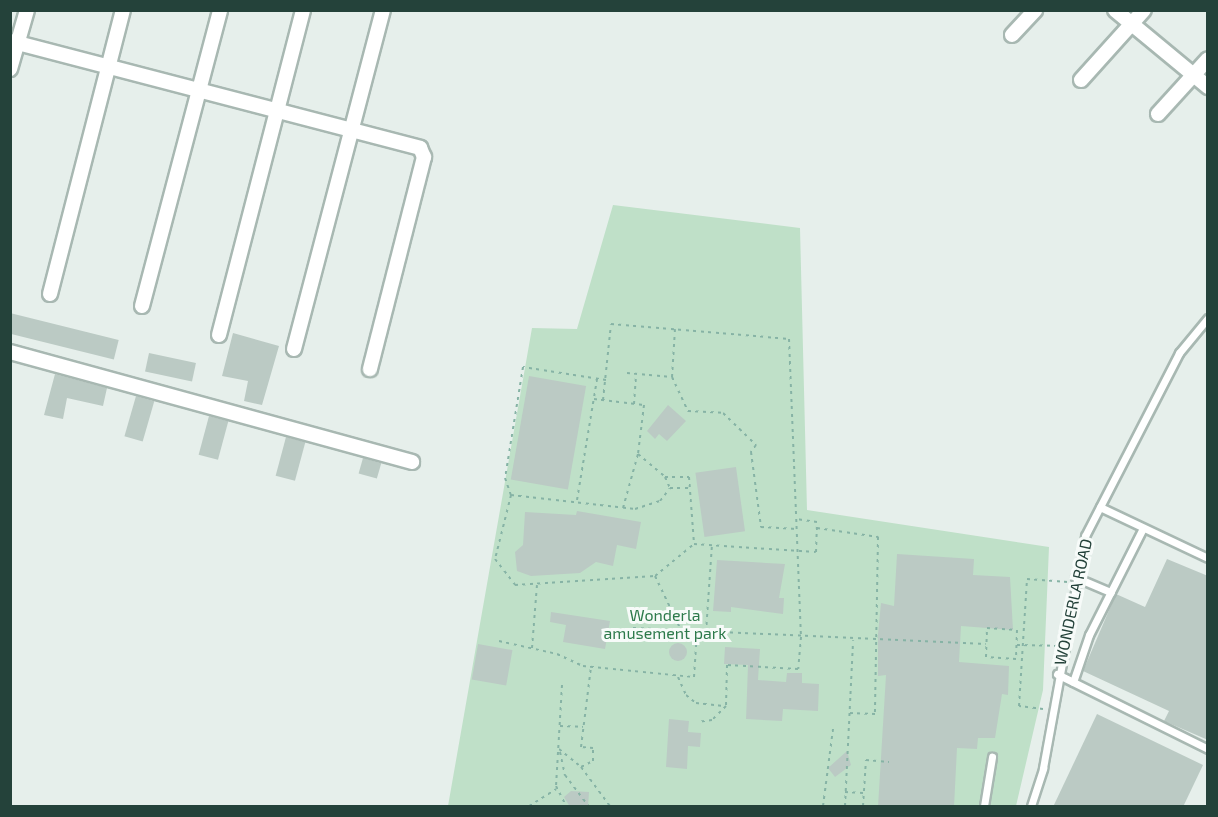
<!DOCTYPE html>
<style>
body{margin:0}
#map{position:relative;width:1218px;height:817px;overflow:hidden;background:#e6efeb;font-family:"Exo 2",sans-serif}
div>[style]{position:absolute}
.green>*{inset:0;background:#bfe0c8}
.building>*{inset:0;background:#bbcac4;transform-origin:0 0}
.round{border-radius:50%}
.path>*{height:2px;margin-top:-1px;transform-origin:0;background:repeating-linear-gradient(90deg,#86b3a5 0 3px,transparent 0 7.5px)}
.roads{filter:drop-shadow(2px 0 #a8b8b2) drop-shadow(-2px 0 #a8b8b2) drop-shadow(0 2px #a8b8b2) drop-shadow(0 -2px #a8b8b2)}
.lane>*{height:7px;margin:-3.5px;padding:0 3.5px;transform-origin:3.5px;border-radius:3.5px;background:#fff}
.street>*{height:14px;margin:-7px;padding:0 7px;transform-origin:7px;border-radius:7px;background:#fff}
span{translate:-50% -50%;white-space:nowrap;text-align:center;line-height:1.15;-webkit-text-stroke:6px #f7fbf9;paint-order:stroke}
.street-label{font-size:16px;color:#24423a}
.park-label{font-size:16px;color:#2d7a4b}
.frame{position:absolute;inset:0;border:12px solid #24423a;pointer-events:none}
</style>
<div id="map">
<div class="green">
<div style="clip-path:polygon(613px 205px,800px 228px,807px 510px,1049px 547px,1043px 690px,1016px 806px,448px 806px,532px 328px,577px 329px)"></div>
</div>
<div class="building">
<div style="left:10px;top:313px;width:112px;height:20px;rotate:14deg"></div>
<div style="clip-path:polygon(233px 333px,279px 346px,262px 405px,244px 401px,248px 381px,222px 376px)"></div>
<div style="left:149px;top:353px;width:48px;height:19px;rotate:12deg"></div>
<div style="clip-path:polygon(55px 374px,107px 388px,103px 406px,67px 398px,63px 419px,44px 415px)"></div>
<div style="left:529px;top:376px;width:58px;height:105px;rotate:10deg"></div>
<div style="left:136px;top:396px;width:19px;height:42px;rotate:16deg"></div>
<div style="clip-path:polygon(668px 405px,686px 421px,667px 441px,659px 434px,655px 439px,647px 431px)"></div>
<div style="left:209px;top:416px;width:20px;height:40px;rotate:15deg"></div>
<div style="left:286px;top:437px;width:20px;height:40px;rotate:15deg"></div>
<div style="left:363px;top:458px;width:19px;height:16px;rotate:16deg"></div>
<div style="left:736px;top:467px;width:65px;height:41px;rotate:82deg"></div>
<div style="clip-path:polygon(577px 511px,641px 522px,636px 549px,617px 545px,613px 566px,596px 562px,580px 573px,531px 576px,517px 571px,515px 552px,523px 545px,525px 512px,576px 515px)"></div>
<div style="clip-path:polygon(897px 554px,974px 559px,973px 575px,1010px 577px,1013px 630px,961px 626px,959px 662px,1009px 666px,1008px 695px,1002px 694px,995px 738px,978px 738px,977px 749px,957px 748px,954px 807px,878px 807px,886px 675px,878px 676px,878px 634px,881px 603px,894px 606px)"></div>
<div style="clip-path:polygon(1167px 559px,1208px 576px,1208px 740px,1164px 721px,1169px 711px,1083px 671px,1116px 594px,1145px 607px)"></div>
<div style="clip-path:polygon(717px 560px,785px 564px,779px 598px,784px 598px,783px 614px,731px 607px,731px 612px,713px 611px)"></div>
<div style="clip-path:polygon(551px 612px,610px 621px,605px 649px,563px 642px,566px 625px,550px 622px)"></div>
<div class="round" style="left:669px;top:643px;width:18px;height:18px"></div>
<div style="left:478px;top:644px;width:35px;height:36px;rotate:10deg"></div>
<div style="clip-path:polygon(725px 647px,760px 649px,758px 680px,786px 682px,787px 673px,802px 673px,802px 683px,819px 684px,818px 711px,783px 709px,782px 721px,746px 719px,748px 665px,724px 664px)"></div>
<div style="clip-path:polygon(1097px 714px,1203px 765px,1183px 807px,1053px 807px)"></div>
<div style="clip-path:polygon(669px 719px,689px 721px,688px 732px,701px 733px,700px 747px,688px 746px,687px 769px,666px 767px)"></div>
<div style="clip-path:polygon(847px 751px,851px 765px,835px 777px,828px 768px)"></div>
<div style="clip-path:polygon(571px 791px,589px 792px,588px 807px,570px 807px,564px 797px)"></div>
</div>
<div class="path">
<div style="left:627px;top:373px;width:45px;rotate:5.1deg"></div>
<div style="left:672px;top:377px;width:48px;rotate:-86.4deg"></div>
<div style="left:672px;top:377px;width:38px;rotate:65deg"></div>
<div style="left:688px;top:411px;width:35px;rotate:3deg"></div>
<div style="left:723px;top:413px;width:46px;rotate:44.1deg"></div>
<div style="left:756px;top:445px;width:9px;rotate:126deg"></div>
<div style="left:751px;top:452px;width:76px;rotate:82.4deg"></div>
<div style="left:761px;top:527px;width:36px;rotate:3deg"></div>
<div style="left:606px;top:380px;width:84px;rotate:-171.1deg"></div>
<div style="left:523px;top:367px;width:112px;rotate:99.2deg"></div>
<div style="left:505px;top:478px;width:18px;rotate:71deg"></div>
<div style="left:511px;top:495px;width:125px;rotate:6.4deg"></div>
<div style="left:635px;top:509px;width:26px;rotate:-18deg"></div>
<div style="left:660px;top:501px;width:16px;rotate:-52deg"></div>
<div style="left:670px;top:488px;width:19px"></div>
<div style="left:594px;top:399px;width:50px;rotate:6.8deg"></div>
<div style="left:644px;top:405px;width:49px;rotate:97deg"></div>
<div style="left:638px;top:454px;width:35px;rotate:40deg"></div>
<div style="left:665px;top:477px;width:24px"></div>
<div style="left:689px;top:477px;width:67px;rotate:85.7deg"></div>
<div style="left:603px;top:400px;width:76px;rotate:-84deg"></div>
<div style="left:611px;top:324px;width:179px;rotate:4.8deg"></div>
<div style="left:789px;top:339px;width:298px;rotate:87.7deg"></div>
<div style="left:801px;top:637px;width:32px;rotate:95deg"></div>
<div style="left:798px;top:669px;width:71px;rotate:-176.8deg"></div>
<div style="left:727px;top:665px;width:41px;rotate:91.4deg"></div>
<div style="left:726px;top:706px;width:20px;rotate:135deg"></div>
<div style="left:712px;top:720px;width:15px;rotate:172deg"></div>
<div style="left:634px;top:404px;width:30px;rotate:-86deg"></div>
<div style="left:665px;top:477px;width:12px;rotate:66deg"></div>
<div style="left:511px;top:495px;width:66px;rotate:104deg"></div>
<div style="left:495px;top:559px;width:33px;rotate:52deg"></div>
<div style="left:515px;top:585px;width:140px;rotate:-3.7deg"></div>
<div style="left:655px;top:576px;width:50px;rotate:-39.4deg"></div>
<div style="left:694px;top:544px;width:122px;rotate:3.8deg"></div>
<div style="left:816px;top:552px;width:30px;rotate:-88deg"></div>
<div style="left:817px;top:522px;width:21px;rotate:-172deg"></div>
<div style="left:577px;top:500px;width:123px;rotate:-80.6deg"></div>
<div style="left:623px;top:508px;width:56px;rotate:-74.5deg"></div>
<div style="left:817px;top:528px;width:62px;rotate:8.4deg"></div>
<div style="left:878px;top:537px;width:177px;rotate:91deg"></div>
<div style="left:875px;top:714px;width:26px;rotate:-178deg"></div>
<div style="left:655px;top:576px;width:60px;rotate:64.3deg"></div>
<div style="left:633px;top:628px;width:353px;rotate:2.6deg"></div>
<div style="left:987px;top:628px;width:30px;rotate:4deg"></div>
<div style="left:1017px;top:630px;width:29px;rotate:92deg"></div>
<div style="left:1016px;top:659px;width:30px;rotate:-176deg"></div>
<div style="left:986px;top:657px;width:29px;rotate:-88deg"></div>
<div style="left:706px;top:632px;width:87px;rotate:-86.1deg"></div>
<div style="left:499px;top:641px;width:59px;rotate:12.6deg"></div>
<div style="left:557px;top:654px;width:29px;rotate:25deg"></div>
<div style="left:583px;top:666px;width:112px;rotate:5.7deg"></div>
<div style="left:694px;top:677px;width:46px;rotate:-86.3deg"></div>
<div style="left:1017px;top:645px;width:39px;rotate:1deg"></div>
<div style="left:532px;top:648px;width:63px;rotate:-85.5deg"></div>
<div style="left:678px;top:677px;width:20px;rotate:66deg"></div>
<div style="left:686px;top:695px;width:13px;rotate:39deg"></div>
<div style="left:696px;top:703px;width:30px;rotate:6deg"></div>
<div style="left:562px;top:685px;width:101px;rotate:93.4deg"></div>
<div style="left:556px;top:786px;width:22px;rotate:63deg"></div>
<div style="left:1043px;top:709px;width:24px;rotate:-173deg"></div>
<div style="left:1019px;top:706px;width:127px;rotate:-86.4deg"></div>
<div style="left:1027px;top:579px;width:41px;rotate:4.2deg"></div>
<div style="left:560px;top:726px;width:23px;rotate:2deg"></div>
<div style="left:559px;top:749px;width:28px;rotate:39deg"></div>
<div style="left:581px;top:767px;width:49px;rotate:53.4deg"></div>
<div style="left:560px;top:752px;width:24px;rotate:78deg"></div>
<div style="left:565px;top:775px;width:39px;rotate:53deg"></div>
<div style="left:581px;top:767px;width:13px;rotate:-27deg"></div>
<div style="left:593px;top:761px;width:13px;rotate:-90deg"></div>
<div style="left:593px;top:748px;width:12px;rotate:-175deg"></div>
<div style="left:581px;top:747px;width:81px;rotate:-82.9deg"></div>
<div style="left:845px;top:792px;width:18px;rotate:3deg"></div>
<div style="left:529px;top:806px;width:32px;rotate:-32deg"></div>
<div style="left:823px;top:806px;width:78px;rotate:-82.6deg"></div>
<div style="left:845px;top:806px;width:166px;rotate:-87.2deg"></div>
<div style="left:863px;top:806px;width:46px;rotate:-86.3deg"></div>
<div style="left:866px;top:760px;width:23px;rotate:5deg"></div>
</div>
<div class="roads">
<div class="lane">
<div style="left:1100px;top:507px;width:119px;rotate:25.3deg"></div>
<div style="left:1075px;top:577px;width:39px;rotate:23deg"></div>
<div style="left:1057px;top:674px;width:169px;rotate:26.4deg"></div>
<div style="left:1073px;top:682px;width:50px;rotate:-71.2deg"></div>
<div style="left:1089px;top:635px;width:120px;rotate:-63.2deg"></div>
<div style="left:984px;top:806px;width:50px;rotate:-80.7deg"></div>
<div style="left:1031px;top:806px;width:40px;rotate:-72deg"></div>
<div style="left:1043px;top:768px;width:236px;rotate:-79.7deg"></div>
<div style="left:1085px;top:536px;width:206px;rotate:-62.8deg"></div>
<div style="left:1179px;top:353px;width:45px;rotate:-50.4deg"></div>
</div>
<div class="street">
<div style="left:1115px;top:10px;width:121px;rotate:39.6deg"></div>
<div style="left:1012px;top:35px;width:34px;rotate:-47deg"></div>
<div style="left:10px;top:41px;width:424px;rotate:14.6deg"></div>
<div style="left:420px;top:148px;width:10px;rotate:66deg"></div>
<div style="left:424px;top:157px;width:219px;rotate:104.3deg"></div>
<div style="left:10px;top:69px;width:61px;rotate:-73.9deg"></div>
<div style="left:1081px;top:80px;width:94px;rotate:-48deg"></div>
<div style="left:1158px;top:114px;width:74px;rotate:-47.7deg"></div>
<div style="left:50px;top:294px;width:293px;rotate:-75.6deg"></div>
<div style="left:142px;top:306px;width:306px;rotate:-75.2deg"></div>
<div style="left:219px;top:335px;width:336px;rotate:-75.5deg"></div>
<div style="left:294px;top:349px;width:350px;rotate:-75.3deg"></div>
<div style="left:10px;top:352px;width:417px;rotate:15.3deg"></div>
</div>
</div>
<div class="street-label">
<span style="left:1073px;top:602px;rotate:-78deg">WONDERLA ROAD</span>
</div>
<div class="park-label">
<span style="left:665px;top:624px">Wonderla<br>amusement park</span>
</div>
<div class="frame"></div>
</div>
